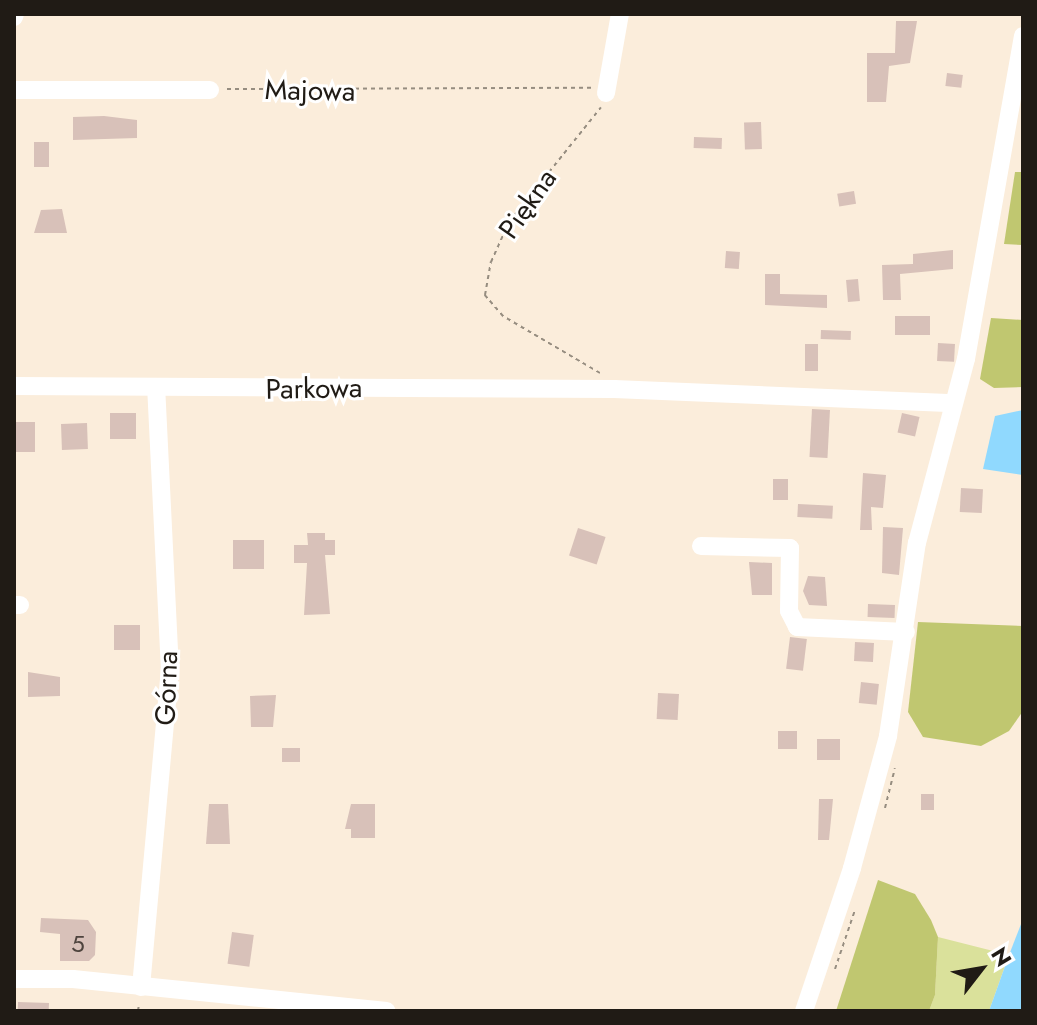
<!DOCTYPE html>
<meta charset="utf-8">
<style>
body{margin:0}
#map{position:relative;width:1037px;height:1025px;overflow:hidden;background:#fbeddb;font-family:Jost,sans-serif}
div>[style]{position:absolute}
.green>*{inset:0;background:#dae19b}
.forest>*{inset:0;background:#c0c770}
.water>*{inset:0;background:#90d9fe}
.building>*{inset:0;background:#d8c1b9;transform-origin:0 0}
.path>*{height:2px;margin-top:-1px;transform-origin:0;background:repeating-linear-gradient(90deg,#968d80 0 4px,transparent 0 8px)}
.minor>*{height:18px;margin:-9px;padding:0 9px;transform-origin:9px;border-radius:9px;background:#fff}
span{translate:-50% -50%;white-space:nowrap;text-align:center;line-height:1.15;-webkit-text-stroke:6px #fff;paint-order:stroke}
.number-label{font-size:24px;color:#4e443e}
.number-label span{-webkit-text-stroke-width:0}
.street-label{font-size:28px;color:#201b15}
.frame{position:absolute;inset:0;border:16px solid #201b15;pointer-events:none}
.north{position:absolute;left:941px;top:929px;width:80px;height:80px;-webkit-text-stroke:6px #fff;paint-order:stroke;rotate:59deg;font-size:22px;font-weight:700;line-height:32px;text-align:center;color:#201b15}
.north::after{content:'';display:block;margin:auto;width:28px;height:36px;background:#201b15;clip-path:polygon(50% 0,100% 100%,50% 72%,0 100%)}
</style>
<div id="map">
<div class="green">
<div style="clip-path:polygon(938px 937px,1009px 955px,989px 1011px,929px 1011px,935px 995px)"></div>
</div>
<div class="forest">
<div style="clip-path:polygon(1015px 172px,1023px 172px,1023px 245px,1004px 244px)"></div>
<div style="clip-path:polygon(991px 318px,1023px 320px,1023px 387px,994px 388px,980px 379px)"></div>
<div style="clip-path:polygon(918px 622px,1023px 626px,1023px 711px,1009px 731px,981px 746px,923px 737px,908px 712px)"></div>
<div style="clip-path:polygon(878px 880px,915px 894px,931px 920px,938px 937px,935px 995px,929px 1011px,836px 1011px)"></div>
</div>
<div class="water">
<div style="clip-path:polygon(1023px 410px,1023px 475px,983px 469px,995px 416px)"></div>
<div style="clip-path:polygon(1023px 919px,1023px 1011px,989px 1011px,1009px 955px)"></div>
</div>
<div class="building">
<div style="clip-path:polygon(896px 21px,917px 21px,910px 63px,889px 66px,886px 102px,867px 102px,867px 53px,895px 53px)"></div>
<div style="left:947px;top:73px;width:16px;height:13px;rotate:7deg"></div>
<div style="clip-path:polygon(104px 116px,137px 120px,137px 138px,73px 140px,73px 117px)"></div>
<div style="left:761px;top:122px;width:27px;height:17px;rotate:88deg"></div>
<div style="left:694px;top:137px;width:28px;height:11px;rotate:2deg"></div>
<div style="left:34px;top:142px;width:15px;height:25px"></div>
<div style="left:854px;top:191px;width:13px;height:17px;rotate:81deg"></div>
<div style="clip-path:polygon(62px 209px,67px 233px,34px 233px,41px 210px)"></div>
<div style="clip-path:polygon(953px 250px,953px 269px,900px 274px,901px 300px,883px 300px,882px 265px,913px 264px,913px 254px)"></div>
<div style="left:726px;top:251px;width:14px;height:17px;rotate:4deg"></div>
<div style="clip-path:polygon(765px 274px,780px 274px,780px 294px,827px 295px,827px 308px,765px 305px)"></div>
<div style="left:858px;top:279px;width:22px;height:12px;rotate:85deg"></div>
<div style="left:895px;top:316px;width:35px;height:19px"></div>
<div style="left:821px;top:330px;width:30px;height:9px;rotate:2deg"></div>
<div style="left:938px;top:343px;width:17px;height:18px;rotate:3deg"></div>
<div style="left:805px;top:344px;width:13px;height:27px"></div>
<div style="left:812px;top:409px;width:18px;height:48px;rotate:3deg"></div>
<div style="left:110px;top:413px;width:26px;height:26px"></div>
<div style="left:902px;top:413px;width:18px;height:20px;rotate:13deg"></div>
<div style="left:14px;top:422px;width:21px;height:30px"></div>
<div style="left:87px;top:423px;width:26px;height:26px;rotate:88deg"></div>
<div style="clip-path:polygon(863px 473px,886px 475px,883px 508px,871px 507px,872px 530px,860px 530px)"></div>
<div style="left:773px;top:479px;width:15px;height:21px"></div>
<div style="left:961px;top:488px;width:22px;height:24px;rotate:3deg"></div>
<div style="left:798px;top:504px;width:35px;height:13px;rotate:3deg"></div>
<div style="clip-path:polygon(883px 527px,903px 528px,899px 575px,882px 573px)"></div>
<div style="left:578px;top:528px;width:29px;height:29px;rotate:18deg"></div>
<div style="clip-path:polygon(307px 533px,325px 533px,325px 540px,335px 540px,335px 555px,325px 555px,330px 614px,304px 615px,307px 563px,294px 563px,294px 545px,308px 545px)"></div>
<div style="left:233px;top:540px;width:31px;height:29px"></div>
<div style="clip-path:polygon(749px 562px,772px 563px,772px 595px,752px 595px)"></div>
<div style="clip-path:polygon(808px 576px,825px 577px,827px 606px,809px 605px,803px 591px)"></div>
<div style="left:868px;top:604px;width:27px;height:13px;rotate:2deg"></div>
<div style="left:114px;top:625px;width:26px;height:25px"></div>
<div style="left:790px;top:637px;width:17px;height:32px;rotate:7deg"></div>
<div style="left:855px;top:642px;width:19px;height:19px;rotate:3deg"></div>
<div style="clip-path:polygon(28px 672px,60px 677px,60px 696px,28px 697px)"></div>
<div style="left:861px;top:682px;width:18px;height:21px;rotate:6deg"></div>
<div style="left:658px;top:693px;width:21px;height:26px;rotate:3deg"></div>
<div style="clip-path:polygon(276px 695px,273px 727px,251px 727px,250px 696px)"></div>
<div style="left:778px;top:731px;width:19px;height:18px"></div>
<div style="left:817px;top:739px;width:23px;height:21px"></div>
<div style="left:282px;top:748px;width:18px;height:14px"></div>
<div style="left:921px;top:794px;width:13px;height:16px"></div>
<div style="clip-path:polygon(819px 799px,833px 799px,829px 840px,818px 840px)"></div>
<div style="clip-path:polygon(209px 804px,228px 804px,230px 844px,206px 844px)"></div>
<div style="clip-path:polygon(351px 804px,375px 804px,375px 838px,351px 838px,351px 829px,345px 829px)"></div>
<div style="clip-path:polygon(41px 918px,88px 920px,96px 932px,95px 955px,89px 961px,60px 961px,60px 934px,40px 932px)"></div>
<div style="left:232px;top:932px;width:22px;height:32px;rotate:8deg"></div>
<div style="left:18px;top:1002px;width:31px;height:9px;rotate:2deg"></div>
</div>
<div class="path">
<div style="left:227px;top:89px;width:365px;rotate:-0.2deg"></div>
<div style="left:600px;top:373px;width:113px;rotate:-149.6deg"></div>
<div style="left:503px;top:316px;width:28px;rotate:-131deg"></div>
<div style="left:485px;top:295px;width:34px;rotate:-80deg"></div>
<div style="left:491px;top:262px;width:44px;rotate:-65.8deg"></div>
<div style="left:509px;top:222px;width:147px;rotate:-51.3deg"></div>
<div style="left:885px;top:808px;width:41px;rotate:-76deg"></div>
<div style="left:835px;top:969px;width:62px;rotate:-71.3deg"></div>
<div style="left:138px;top:1011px;width:7px;rotate:-82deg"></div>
</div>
<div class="minor">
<div style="left:14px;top:17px;width:3px;rotate:-72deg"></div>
<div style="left:14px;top:90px;width:196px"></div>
<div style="left:606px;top:93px;width:80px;rotate:-80deg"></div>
<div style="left:14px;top:386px;width:600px;rotate:0.29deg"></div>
<div style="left:614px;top:389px;width:340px;rotate:2.4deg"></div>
<div style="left:701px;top:546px;width:89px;rotate:1.3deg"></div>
<div style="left:790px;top:548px;width:63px;rotate:90.9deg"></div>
<div style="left:789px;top:611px;width:18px;rotate:63deg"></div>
<div style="left:797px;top:627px;width:109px;rotate:2.6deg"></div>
<div style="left:14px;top:605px;width:6px"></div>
<div style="left:14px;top:979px;width:59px"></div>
<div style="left:73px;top:979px;width:315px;rotate:5.8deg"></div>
<div style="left:141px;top:987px;width:317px;rotate:-84.8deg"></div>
<div style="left:170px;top:671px;width:283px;rotate:-92.8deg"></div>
<div style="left:804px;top:1011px;width:151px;rotate:-71.4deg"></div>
<div style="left:852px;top:868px;width:137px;rotate:-74.7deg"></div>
<div style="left:888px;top:736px;width:195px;rotate:-81.5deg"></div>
<div style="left:917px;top:543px;width:190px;rotate:-75.1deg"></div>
<div style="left:966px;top:359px;width:328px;rotate:-80deg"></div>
</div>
<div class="number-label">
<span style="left:78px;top:944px">5</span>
</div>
<div class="street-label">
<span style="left:310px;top:91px;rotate:1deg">Majowa</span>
<span style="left:528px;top:204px;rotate:-55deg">Piękna</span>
<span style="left:314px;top:389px;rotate:-1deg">Parkowa</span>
<span style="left:167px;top:688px;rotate:-88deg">Górna</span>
</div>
<div class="frame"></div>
<div class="north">N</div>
</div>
